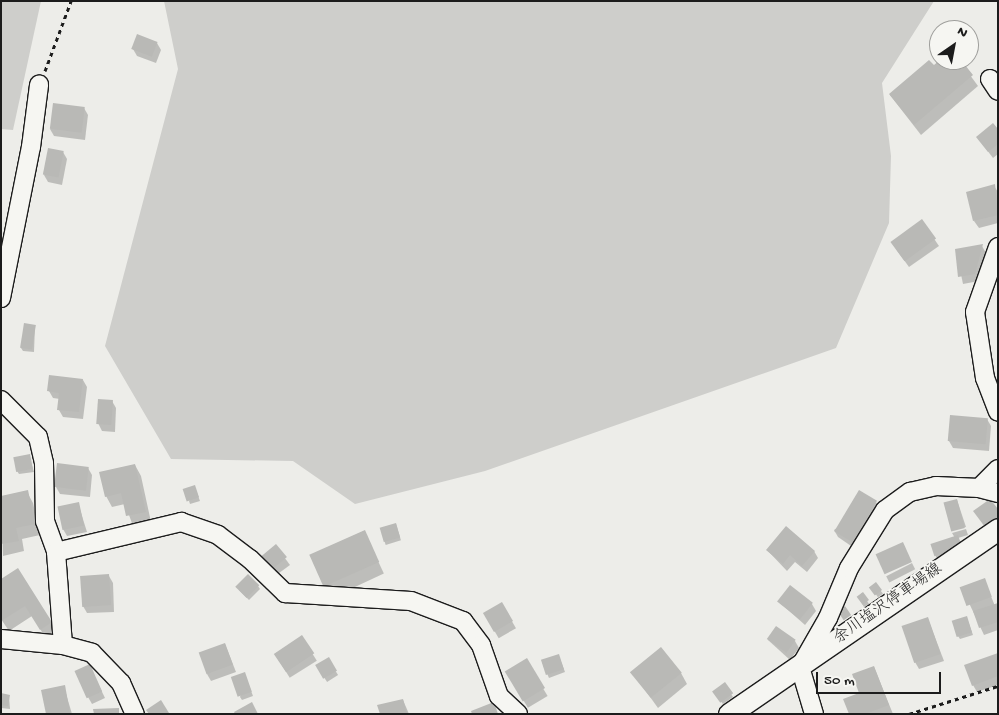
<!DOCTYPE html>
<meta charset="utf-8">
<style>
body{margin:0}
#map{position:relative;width:999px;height:715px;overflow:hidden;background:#edede9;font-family:"Gochi Hand","Klee One",sans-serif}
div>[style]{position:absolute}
.green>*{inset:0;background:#cececb}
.shadow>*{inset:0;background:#0003;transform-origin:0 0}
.building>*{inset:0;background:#b9b9b6;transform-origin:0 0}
.path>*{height:3px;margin-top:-1.5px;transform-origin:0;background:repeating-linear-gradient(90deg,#1c1c1c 0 4px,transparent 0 8px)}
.roads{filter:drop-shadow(1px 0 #1c1c1c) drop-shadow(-1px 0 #1c1c1c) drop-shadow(0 1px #1c1c1c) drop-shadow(0 -1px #1c1c1c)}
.minor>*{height:18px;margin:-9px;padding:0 9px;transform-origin:9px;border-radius:9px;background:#f6f6f2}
.major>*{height:21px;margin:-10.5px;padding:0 10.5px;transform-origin:10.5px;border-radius:10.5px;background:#f6f6f2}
span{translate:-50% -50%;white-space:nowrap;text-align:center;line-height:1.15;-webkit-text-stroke:4px #f6f6f2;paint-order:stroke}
.street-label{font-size:16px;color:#1c1c1c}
.frame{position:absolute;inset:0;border:2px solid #1c1c1c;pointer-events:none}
.north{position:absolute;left:929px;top:20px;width:50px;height:50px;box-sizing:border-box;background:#f6f6f2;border:1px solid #9f9f9c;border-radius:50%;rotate:33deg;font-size:14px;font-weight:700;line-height:20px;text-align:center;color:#1c1c1c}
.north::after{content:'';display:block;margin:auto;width:18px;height:22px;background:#1c1c1c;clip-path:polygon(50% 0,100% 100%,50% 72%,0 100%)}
.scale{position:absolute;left:816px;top:672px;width:125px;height:22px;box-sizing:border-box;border:2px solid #1c1c1c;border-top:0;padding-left:6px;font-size:15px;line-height:18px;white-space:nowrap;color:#1c1c1c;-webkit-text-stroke:4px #f6f6f2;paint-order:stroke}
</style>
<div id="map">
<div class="green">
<div style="clip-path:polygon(1px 1px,41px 1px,13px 130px,1px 129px)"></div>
<div style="clip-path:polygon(164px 1px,934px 1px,882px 83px,891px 156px,889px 223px,836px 348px,485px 471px,355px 504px,293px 461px,171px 459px,105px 346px,178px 69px)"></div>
</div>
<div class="shadow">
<div style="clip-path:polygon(157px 43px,161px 50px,156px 63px,137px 56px,133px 49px)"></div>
<div style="clip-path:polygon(942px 60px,959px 60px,978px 86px,921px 135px,890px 95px)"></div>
<div style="clip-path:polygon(84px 108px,88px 115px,85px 140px,54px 136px,50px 129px)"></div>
<div style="clip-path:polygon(998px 131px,998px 154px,993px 158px,977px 137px)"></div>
<div style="clip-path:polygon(63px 152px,67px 159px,62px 185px,48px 182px,44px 175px)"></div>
<div style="clip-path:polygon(994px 186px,998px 192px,998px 223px,979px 228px,974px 221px)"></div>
<div style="clip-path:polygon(922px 221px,939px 246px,909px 267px,896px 249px)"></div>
<div style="clip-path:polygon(982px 246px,986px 253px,979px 281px,963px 284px,956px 250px)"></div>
<div style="clip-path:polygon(35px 326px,34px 352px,23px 351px,21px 348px)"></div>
<div style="clip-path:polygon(83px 380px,87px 387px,83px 419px,63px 417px,59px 410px,60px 399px,53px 398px,49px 391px)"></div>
<div style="clip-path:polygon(112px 401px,116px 408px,115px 432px,102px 431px,98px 423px)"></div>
<div style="clip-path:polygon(951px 416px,987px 419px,991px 426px,989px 451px,953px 448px,949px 441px)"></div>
<div style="clip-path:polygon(29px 456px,34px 472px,19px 474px,17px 471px)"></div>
<div style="clip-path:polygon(135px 465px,141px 476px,151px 522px,133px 526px,125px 504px,112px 507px,106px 496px)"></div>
<div style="clip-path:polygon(88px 468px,92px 475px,90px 497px,60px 494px,56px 487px)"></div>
<div style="clip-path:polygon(196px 490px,200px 501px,190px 504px,189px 501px)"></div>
<div style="clip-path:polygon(27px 492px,33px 503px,40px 535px,22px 539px,24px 551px,3px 556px,1px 497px)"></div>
<div style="clip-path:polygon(957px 500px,966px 527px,951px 530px)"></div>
<div style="clip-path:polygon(876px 502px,880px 509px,854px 548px,838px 537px,834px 530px)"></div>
<div style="clip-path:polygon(78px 503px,87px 532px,67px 536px,63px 529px)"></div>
<div style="left:396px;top:524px;width:17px;height:16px;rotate:73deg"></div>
<div style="clip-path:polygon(966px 529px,968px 535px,958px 538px,962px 544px,939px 562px,935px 555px,955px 538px,952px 533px)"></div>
<div style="left:364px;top:531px;width:47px;height:58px;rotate:65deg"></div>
<div style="clip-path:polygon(276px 546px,290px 565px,275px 576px,266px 564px)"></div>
<div style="clip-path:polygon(767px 550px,814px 551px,818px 558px,807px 572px,795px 562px,787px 571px)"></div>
<div style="left:912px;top:563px;width:7px;height:29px;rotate:63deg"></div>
<div style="clip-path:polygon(109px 576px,113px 583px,114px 612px,87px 613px,83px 606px,81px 577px)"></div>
<div style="clip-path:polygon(984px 579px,995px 606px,998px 605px,998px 630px,984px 635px,962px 588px)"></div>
<div style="clip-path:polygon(1px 580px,51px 622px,57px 633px,47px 640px,32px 616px,9px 631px,1px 619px)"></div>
<div style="left:876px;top:584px;width:12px;height:6px;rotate:55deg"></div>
<div style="clip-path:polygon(258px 586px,260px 589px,249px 600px,239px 590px)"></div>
<div style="clip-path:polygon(862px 593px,869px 604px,864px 607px,858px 597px)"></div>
<div style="clip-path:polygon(779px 602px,812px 604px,816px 611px,805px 625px)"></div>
<div style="left:502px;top:604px;width:28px;height:20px;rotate:60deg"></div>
<div style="clip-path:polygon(928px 619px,944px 661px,919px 669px,915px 662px)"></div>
<div style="clip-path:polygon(968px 621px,973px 635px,960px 639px,958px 636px)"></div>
<div style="left:302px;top:637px;width:28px;height:32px;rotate:58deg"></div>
<div style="clip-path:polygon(768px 640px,795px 641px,799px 648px,790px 660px)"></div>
<div style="clip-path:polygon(225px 644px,236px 672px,211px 681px,207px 674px)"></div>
<div style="clip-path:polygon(998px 654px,998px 685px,977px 692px,973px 685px)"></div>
<div style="left:328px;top:659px;width:19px;height:13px;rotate:58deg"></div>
<div style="clip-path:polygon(560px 659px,565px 672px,549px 678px,542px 662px)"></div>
<div style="left:526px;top:660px;width:42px;height:23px;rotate:59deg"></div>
<div style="clip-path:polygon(874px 667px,893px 714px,850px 714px,861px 694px)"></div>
<div style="clip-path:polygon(92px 671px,105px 698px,92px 704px,88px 697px)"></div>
<div style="clip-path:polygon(632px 672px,681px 673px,687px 684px,658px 708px)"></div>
<div style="clip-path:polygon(246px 677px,253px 696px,242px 700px,240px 697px)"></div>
<div style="clip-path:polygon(725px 684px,733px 697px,723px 704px,716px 695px)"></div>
<div style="clip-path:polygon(64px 687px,72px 714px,48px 714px)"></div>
<div style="clip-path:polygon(1px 695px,9px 696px,10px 709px,1px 708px)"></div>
<div style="clip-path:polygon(403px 700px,409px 714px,381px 714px)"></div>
</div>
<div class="building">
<div style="left:137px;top:34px;width:22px;height:16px;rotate:21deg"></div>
<div style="clip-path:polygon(929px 60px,934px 65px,940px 60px,961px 60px,973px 75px,914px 125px,889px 94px)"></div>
<div style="left:53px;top:103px;width:32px;height:26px;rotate:7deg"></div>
<div style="clip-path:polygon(993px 123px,998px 129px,998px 144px,988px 152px,976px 137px)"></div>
<div style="left:48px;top:148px;width:16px;height:27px;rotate:11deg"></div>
<div style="clip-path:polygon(995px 184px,998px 215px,973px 221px,966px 192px)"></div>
<div style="left:922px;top:219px;width:24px;height:39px;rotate:54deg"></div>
<div style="clip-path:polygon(983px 244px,975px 274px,958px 277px,955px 249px)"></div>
<div style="left:24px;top:323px;width:12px;height:25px;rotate:9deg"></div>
<div style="clip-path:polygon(49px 375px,83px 379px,79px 412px,57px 410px,59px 393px,47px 391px)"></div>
<div style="left:98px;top:399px;width:15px;height:25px;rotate:4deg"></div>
<div style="left:950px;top:415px;width:38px;height:26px;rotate:5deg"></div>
<div style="left:30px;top:454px;width:15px;height:17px;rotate:79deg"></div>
<div style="left:57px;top:463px;width:32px;height:24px;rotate:7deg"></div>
<div style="clip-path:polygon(135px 464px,146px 512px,126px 516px,121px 493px,105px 497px,99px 472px)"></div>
<div style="left:195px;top:485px;width:13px;height:13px;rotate:72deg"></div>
<div style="clip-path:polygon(28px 490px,35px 524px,16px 528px,19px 541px,1px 544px,1px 496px)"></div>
<div style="left:859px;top:490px;width:21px;height:48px;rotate:31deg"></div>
<div style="left:957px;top:499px;width:30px;height:14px;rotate:75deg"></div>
<div style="clip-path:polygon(990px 499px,998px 509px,998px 518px,985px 527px,973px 511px)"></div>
<div style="left:79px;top:502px;width:24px;height:22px;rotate:78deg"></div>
<div style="left:396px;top:523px;width:15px;height:17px;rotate:74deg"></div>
<div style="clip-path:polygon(786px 526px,815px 551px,802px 566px,790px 555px,783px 564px,766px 550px)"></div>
<div style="left:365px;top:530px;width:35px;height:61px;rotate:66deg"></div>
<div style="left:958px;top:535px;width:13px;height:29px;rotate:72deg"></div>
<div style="left:903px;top:542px;width:22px;height:30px;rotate:66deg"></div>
<div style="left:276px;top:544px;width:17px;height:20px;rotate:50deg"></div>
<div style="clip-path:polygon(18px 568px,52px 622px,40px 630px,25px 606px,1px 621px,1px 579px)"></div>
<div style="left:109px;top:574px;width:31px;height:29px;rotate:86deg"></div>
<div style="left:248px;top:574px;width:16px;height:18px;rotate:45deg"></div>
<div style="left:985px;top:578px;width:20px;height:27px;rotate:70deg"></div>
<div style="left:876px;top:582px;width:10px;height:9px;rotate:53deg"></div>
<div style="left:790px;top:585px;width:29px;height:21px;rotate:38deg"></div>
<div style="left:863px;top:592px;width:10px;height:8px;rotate:53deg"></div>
<div style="left:502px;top:602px;width:22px;height:22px;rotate:60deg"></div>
<div style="clip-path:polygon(998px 603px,998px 622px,979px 628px,973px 611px)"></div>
<div style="left:845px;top:606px;width:11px;height:9px;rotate:56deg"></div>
<div style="left:967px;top:616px;width:17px;height:16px;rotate:73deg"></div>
<div style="left:928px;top:617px;width:39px;height:28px;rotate:71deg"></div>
<div style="left:776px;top:626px;width:24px;height:16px;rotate:35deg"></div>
<div style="left:302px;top:635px;width:22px;height:34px;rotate:56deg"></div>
<div style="left:225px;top:643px;width:23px;height:28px;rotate:70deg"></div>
<div style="left:661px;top:647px;width:33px;height:40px;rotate:51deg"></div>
<div style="clip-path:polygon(998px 653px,998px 676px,972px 686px,964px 665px)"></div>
<div style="left:559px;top:654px;width:16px;height:19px;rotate:72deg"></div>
<div style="left:329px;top:657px;width:16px;height:16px;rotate:60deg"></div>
<div style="left:527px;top:658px;width:35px;height:26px;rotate:59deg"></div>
<div style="left:90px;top:664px;width:30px;height:17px;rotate:66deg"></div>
<div style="clip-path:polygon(874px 666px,889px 705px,865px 714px,849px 714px,843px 699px,859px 693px,852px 674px)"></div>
<div style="left:245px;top:672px;width:21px;height:15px;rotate:71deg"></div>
<div style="left:725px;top:682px;width:14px;height:16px;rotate:54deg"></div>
<div style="clip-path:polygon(65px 685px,70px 713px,46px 714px,41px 690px)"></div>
<div style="clip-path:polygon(1px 693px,10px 695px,8px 706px,1px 705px)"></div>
<div style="clip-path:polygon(403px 699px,407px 714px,380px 714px,377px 705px)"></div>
<div style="clip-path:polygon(161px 700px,169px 713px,149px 714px,146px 710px)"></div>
<div style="clip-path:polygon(252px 702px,258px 714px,235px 714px,234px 712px)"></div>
<div style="clip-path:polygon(494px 702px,498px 714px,472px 714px,471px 711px)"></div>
<div style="clip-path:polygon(119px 708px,119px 714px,94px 714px,93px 709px)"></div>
</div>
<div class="path">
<div style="left:45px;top:71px;width:75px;rotate:-69.6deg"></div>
<div style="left:909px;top:714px;width:93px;rotate:-17.5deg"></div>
</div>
<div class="roads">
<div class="minor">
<div style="left:990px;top:79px;width:14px;rotate:56deg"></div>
<div style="left:998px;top:247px;width:69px;rotate:109.5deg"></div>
<div style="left:975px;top:312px;width:67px;rotate:81.4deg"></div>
<div style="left:985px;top:378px;width:36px;rotate:69deg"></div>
<div style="left:1px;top:298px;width:154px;rotate:-78.8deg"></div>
<div style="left:31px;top:147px;width:63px;rotate:-82.6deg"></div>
<div style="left:1px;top:400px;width:52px;rotate:45deg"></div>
<div style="left:38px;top:437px;width:27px;rotate:77deg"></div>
<div style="left:44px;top:463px;width:58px;rotate:89deg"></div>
<div style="left:45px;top:521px;width:33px;rotate:70deg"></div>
<div style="left:56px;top:552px;width:93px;rotate:85.7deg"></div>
<div style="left:979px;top:488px;width:27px;rotate:-45deg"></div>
<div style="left:56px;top:552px;width:129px;rotate:-13.5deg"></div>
<div style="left:181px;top:522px;width:39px;rotate:19deg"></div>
<div style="left:218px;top:535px;width:40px;rotate:37deg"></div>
<div style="left:250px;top:559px;width:49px;rotate:44.2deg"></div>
<div style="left:285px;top:593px;width:126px;rotate:3.6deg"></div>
<div style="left:411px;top:601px;width:56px;rotate:21deg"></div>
<div style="left:463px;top:621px;width:30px;rotate:53deg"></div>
<div style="left:481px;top:645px;width:54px;rotate:70.6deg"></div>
<div style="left:499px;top:696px;width:26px;rotate:43deg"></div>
<div style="left:1px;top:639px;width:62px;rotate:5.5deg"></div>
<div style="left:63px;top:645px;width:30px;rotate:15deg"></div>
<div style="left:92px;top:653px;width:42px;rotate:46deg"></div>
<div style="left:121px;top:683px;width:34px;rotate:66deg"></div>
<div style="left:814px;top:714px;width:49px;rotate:-106.6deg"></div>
<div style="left:800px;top:667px;width:56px;rotate:-60.3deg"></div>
<div style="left:828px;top:618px;width:54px;rotate:-67.2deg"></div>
<div style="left:849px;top:568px;width:68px;rotate:-58.2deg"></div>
<div style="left:885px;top:510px;width:31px;rotate:-36deg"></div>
<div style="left:910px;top:492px;width:27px;rotate:-13deg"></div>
<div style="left:936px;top:486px;width:43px;rotate:2.7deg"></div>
<div style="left:979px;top:488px;width:20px;rotate:15deg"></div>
</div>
<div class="major">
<div style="left:729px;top:714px;width:326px;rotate:-34.5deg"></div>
</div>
</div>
<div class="street-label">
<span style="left:889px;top:605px;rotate:-35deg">余川塩沢停車場線</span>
</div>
<div class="frame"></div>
<div class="north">N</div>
<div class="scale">50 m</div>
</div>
